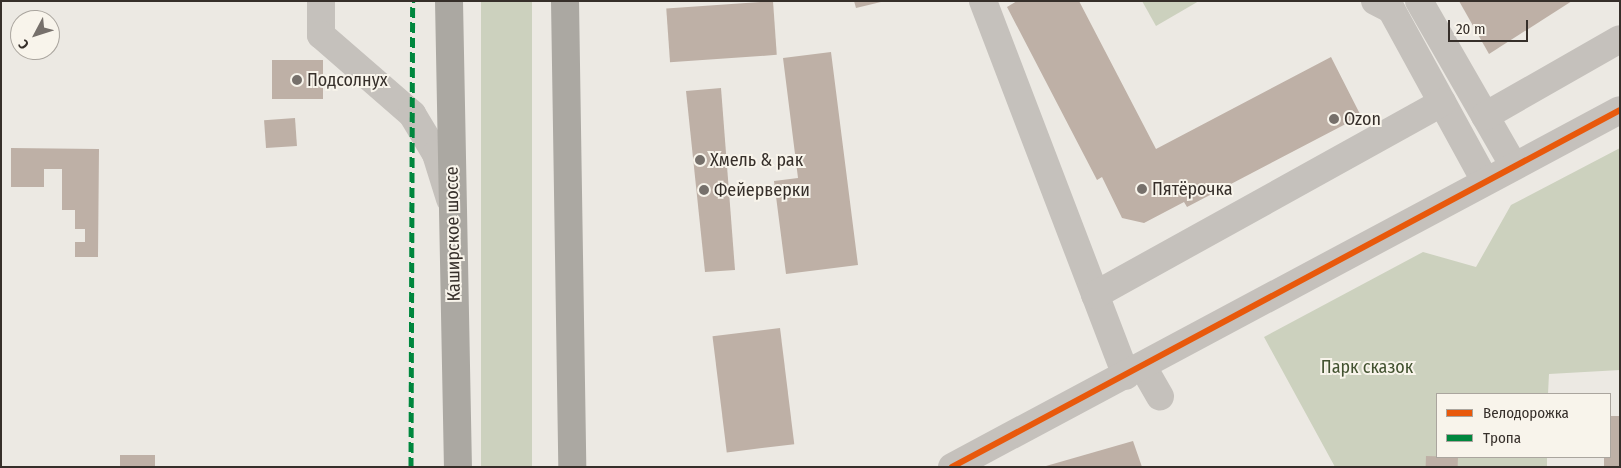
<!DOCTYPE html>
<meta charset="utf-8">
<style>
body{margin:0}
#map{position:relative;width:1621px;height:468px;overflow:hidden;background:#ece9e3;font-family:"Fira Sans Condensed",sans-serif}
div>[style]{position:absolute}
.green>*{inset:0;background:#ccd1be;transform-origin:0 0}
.building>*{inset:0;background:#beb0a6;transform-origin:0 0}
.minor>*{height:28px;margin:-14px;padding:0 14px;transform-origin:14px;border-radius:14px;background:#c5c1bc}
.highway>*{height:28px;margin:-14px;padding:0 14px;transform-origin:14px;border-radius:14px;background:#aba8a2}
.quiet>*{height:5px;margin-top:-2.5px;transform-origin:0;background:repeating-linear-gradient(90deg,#00873e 0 10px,transparent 0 15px)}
.cycleway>*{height:6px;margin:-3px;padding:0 3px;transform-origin:3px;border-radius:3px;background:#e8590c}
.dots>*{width:14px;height:14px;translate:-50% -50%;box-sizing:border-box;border:2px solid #f8f4eb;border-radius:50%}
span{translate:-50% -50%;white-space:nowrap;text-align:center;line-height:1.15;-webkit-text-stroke:4px #f8f4eb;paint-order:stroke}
.poi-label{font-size:18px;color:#362f2a}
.left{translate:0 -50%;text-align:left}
.street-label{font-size:18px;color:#362f2a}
.park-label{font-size:18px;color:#425230}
.frame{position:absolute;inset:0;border:2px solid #362f2a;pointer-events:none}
.legend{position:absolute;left:1436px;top:393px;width:175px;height:65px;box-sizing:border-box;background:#f8f4eb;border:1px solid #aaa59e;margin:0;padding:6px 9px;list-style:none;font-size:15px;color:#362f2a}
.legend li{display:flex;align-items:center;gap:10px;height:25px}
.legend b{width:25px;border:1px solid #aaa59e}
.north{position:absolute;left:10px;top:10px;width:50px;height:50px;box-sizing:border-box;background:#f8f4eb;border:1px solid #aaa59e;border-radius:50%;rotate:230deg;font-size:14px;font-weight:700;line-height:20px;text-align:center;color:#362f2a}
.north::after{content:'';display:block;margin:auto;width:18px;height:22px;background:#76706b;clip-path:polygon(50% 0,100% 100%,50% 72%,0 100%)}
.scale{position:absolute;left:1448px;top:20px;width:80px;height:22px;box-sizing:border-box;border:2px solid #362f2a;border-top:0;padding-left:6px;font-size:15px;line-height:18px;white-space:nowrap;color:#362f2a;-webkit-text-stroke:4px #f8f4eb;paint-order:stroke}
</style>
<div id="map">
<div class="green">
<div style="left:481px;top:1px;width:51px;height:466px"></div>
<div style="clip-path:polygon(1142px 1px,1199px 1px,1156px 26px)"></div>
<div style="clip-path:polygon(1620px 148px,1620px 370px,1549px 374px,1548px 394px,1437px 394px,1437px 457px,1547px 457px,1547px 467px,1335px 467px,1264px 337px,1423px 252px,1476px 267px,1511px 205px)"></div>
</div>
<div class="building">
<div style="left:773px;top:1px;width:54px;height:107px;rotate:86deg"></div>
<div style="clip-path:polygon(854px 1px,881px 1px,881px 2px,856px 8px)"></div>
<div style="clip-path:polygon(1017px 1px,1079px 1px,1156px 149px,1331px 57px,1361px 116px,1187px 207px,1184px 202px,1144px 223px,1122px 218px,1102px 177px,1097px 180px,1007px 7px)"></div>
<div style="clip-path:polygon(1459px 1px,1572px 1px,1489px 54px)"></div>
<div style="clip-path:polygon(831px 52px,858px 265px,786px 274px,774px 181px,798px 178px,783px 58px)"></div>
<div style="left:323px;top:60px;width:39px;height:51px;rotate:90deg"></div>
<div style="clip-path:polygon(721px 88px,735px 270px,705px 272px,686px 91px)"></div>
<div style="left:295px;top:118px;width:28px;height:31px;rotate:86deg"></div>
<div style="clip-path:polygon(11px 148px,99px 149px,98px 257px,75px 257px,75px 242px,85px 242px,85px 229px,75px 229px,75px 210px,62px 210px,62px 169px,44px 169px,44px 187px,11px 187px)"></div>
<div style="left:780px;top:328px;width:117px;height:68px;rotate:83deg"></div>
<div style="clip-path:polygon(1610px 416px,1620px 416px,1620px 467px,1604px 467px,1604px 457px,1610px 457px)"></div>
<div style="clip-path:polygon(1133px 441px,1142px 467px,1047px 467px,1046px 466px)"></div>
<div style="left:155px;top:455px;width:12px;height:35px;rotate:90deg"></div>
<div style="left:1426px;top:456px;width:32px;height:11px;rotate:2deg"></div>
</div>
<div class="minor">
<div style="left:321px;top:1px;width:34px;rotate:90deg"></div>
<div style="left:321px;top:35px;width:121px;rotate:41deg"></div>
<div style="left:412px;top:114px;width:47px;rotate:59deg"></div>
<div style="left:436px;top:154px;width:47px;rotate:72.7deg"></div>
<div style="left:983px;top:1px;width:401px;rotate:69.1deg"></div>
<div style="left:1375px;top:1px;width:18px;rotate:27deg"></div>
<div style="left:1391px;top:9px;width:196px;rotate:61.3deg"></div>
<div style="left:1419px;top:1px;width:190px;rotate:60.1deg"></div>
<div style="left:1485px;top:116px;width:155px;rotate:-29.7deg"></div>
<div style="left:1095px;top:295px;width:397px;rotate:-29deg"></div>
<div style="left:1143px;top:367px;width:34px;rotate:60deg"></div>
<div style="left:952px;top:467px;width:757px;rotate:-28.12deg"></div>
</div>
<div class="highway">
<div style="left:449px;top:1px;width:466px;rotate:88.9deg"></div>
<div style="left:565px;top:1px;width:466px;rotate:89.1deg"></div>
</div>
<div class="quiet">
<div style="left:411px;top:467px;width:466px;rotate:-89.8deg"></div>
</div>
<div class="cycleway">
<div style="left:952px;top:467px;width:757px;rotate:-28.12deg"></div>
</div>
<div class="dots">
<div style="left:297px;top:80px;background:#76706b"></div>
<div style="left:1334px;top:119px;background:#76706b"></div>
<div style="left:700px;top:160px;background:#76706b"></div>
<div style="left:1142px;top:189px;background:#76706b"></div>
<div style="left:704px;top:190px;background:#76706b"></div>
</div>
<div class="poi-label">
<span class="left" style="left:307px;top:80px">Подсолнух</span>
<span class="left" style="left:1344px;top:119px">Ozon</span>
<span class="left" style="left:710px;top:160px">Хмель &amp; рак</span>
<span class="left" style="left:1152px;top:189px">Пятёрочка</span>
<span class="left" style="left:714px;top:190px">Фейерверки</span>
</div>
<div class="street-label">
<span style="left:453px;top:234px;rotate:-91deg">Каширское шоссе</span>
</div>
<div class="park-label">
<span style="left:1367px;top:367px">Парк сказок</span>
</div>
<div class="frame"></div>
<ul class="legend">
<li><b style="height:6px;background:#e8590c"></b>Велодорожка</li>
<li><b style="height:6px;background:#00873e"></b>Тропа</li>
</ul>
<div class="north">С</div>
<div class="scale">20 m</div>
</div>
